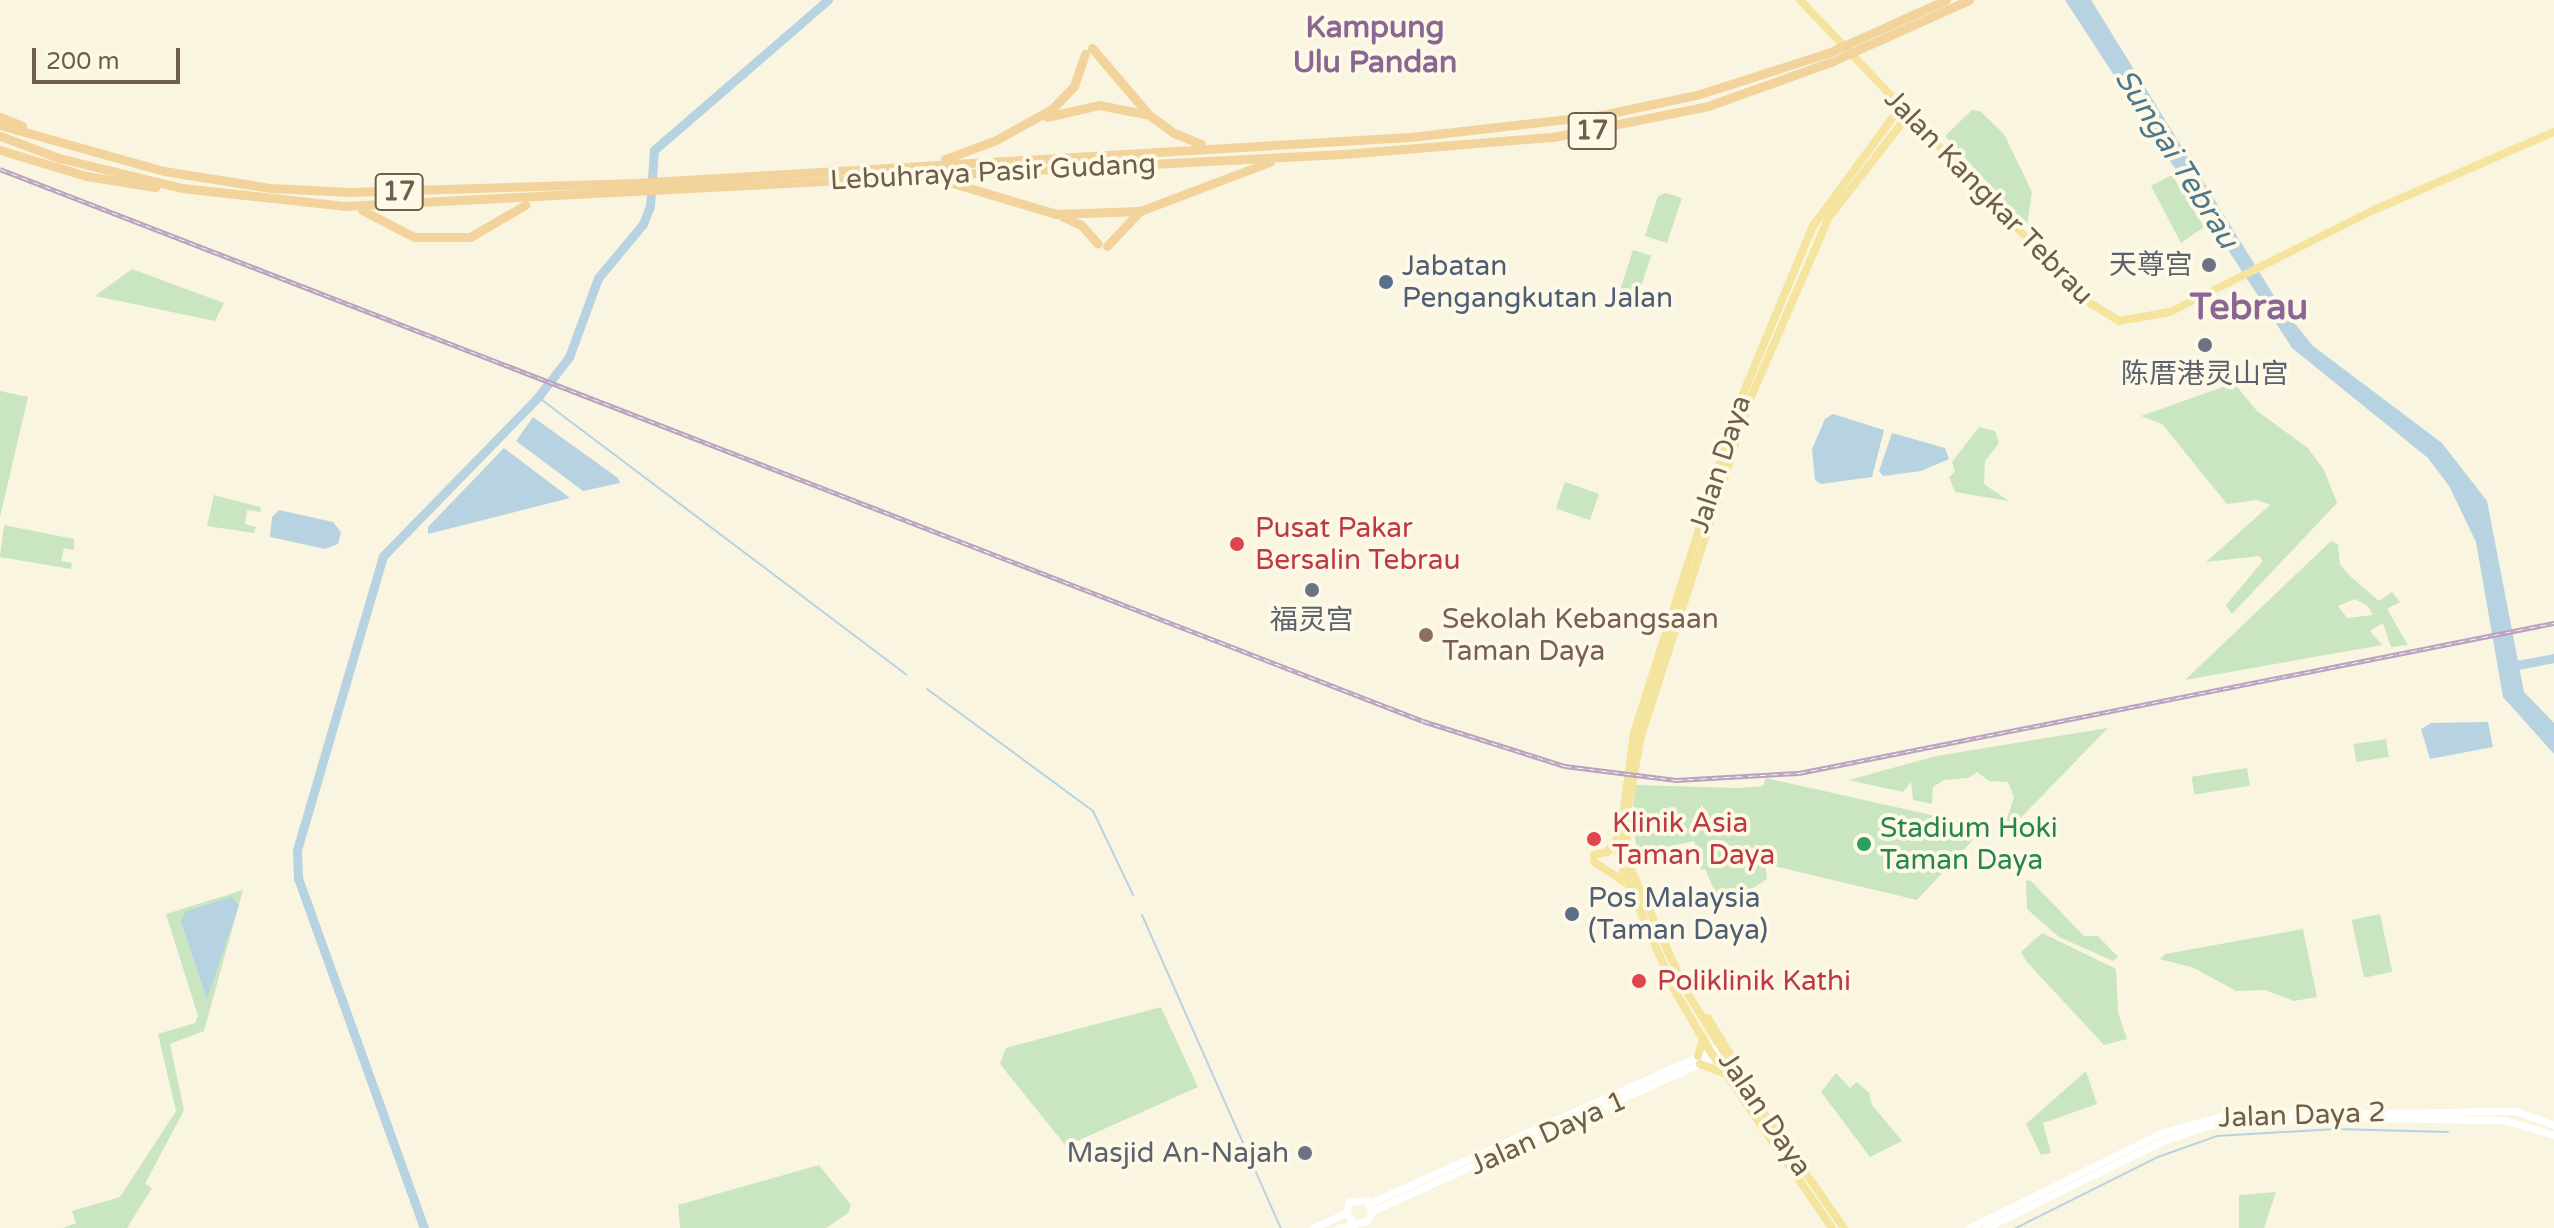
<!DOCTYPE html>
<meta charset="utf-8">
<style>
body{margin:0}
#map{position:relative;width:2554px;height:1228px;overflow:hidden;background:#faf5e1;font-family:"Varela Round","Noto Sans SC",sans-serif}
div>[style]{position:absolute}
.green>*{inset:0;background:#c9e6c1;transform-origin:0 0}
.water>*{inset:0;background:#b7d3e1}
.stream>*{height:2px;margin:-1px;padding:0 1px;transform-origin:1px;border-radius:1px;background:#b7d3e1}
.river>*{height:9px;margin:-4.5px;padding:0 4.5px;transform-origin:4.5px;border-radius:4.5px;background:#b7d3e1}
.secondary>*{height:7px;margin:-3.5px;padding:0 3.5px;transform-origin:3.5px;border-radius:3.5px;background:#fff}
.primary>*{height:8px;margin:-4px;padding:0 4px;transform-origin:4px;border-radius:4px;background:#f4e49d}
.trunk>*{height:9px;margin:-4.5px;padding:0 4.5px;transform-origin:4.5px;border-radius:4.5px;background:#f2d39c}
.rail>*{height:5px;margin-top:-2.5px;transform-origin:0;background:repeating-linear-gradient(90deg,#fdf9e6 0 6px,#b9a1c1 0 12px);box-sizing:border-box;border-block:2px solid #b9a1c1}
.dots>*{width:22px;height:22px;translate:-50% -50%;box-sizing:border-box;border:4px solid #fdf9e6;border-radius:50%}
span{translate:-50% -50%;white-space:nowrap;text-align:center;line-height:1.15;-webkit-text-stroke:8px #fdf9e6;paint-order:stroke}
.shield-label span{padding:2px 6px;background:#fdf9e6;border:2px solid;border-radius:6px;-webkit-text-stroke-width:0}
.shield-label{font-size:26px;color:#6e5e4a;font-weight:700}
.street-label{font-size:28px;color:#6e5e4a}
.worship-label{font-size:28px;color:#5b616d}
.right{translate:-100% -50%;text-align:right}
.service-label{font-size:28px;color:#4e5e75}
.left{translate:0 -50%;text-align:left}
.health-label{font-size:28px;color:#be3a42}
.education-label{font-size:28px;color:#785e54}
.leisure-label{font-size:28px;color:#27864d}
.neighbourhood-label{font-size:30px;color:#8b6692;font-weight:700}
.water-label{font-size:30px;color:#4c778d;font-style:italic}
.district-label{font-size:36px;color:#8b6692;font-weight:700}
.scale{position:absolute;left:32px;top:48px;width:148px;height:36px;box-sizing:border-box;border:4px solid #6e5e4a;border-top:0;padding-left:10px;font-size:24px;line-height:28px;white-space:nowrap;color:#6e5e4a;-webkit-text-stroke:6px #fdf9e6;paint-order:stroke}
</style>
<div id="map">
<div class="green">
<div style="clip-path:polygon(1972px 110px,1980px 111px,2004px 134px,2032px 192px,2027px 226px,1945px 136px)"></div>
<div style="clip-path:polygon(2172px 175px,2204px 227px,2181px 243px,2151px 186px)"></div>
<div style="clip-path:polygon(1666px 193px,1682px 198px,1667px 243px,1645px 236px,1658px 196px)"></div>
<div style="left:1633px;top:250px;width:19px;height:53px;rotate:18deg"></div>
<div style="clip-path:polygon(132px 269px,224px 303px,215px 321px,95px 296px)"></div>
<div style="clip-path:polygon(2234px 383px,2257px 411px,2308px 448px,2324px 470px,2337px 503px,2232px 614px,2226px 605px,2263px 561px,2259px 556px,2206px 562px,2270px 505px,2257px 500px,2227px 504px,2162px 424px,2141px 416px)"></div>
<div style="clip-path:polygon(0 391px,28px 397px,0 517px)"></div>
<div style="clip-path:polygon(1979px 427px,1995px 431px,1999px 443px,1985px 461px,1984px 484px,2009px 501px,1955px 492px,1949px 477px,1955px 472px,1952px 462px)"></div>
<div style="left:1565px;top:482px;width:36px;height:28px;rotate:19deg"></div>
<div style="clip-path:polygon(214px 495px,260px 507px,261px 512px,247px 510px,245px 524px,256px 527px,254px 533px,207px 526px)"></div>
<div style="clip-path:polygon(4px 525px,74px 539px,74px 550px,64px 548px,61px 561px,72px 563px,71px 569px,0 557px)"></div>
<div style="clip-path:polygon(evenodd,2331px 541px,2338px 544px,2340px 565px,2350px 576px,2379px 601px,2392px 592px,2400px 602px,2387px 609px,2408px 645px,2391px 647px,2383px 623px,2370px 631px,2382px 645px,2185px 680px,2331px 541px,2355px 599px,2368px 606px,2373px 615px,2347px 618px,2338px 606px,2355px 599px)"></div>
<div style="clip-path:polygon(2108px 728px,2001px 838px,2014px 797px,2008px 782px,1989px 781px,1977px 772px,1968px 778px,1944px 780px,1933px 787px,1932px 804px,1913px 800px,1911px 782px,1903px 792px,1849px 780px,1936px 756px)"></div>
<div style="left:2386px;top:739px;width:18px;height:33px;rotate:81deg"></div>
<div style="left:2247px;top:768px;width:18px;height:56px;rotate:81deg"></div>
<div style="clip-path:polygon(1766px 778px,1985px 827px,1917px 900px,1765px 864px,1767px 879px,1722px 908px,1705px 869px,1701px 870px,1694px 841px,1638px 854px,1631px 819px,1636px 785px,1739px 788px,1763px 786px)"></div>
<div style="clip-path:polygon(2030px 880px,2084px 936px,2098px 936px,2118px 957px,2113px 961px,2059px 937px,2027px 909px,2026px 881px)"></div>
<div style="clip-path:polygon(243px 890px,204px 1031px,170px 1044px,184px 1110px,145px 1184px,152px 1188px,127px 1228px,63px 1228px,76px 1223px,72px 1211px,120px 1197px,176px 1111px,158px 1034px,195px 1023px,198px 1016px,166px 914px)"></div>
<div style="left:2380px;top:914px;width:59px;height:29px;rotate:78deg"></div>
<div style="clip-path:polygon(2303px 929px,2317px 997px,2294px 1001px,2265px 990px,2236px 991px,2194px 968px,2160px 959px,2165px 954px)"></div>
<div style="clip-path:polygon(2042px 933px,2116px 969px,2118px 1012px,2127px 1039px,2104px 1045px,2027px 962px,2021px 952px)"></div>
<div style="clip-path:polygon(1161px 1007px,1198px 1087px,1066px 1146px,1000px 1064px,1006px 1048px)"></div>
<div style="clip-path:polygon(2086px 1071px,2097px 1104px,2043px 1123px,2051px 1153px,2041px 1155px,2026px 1124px)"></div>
<div style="clip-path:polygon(1836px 1073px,1850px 1088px,1857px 1082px,1869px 1093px,1872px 1105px,1902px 1141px,1870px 1157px,1821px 1092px)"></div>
<div style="clip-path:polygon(819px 1165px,851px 1205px,848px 1213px,826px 1228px,680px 1228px,678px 1205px)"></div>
<div style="clip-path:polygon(2276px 1192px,2264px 1228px,2239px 1228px,2239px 1195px)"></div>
</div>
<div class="water">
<div style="clip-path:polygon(2065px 0,2091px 0,2279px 304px,2313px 346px,2442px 443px,2487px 501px,2524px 692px,2554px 723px,2554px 754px,2503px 697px,2476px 542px,2449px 486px,2428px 458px,2292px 348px)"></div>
<div style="clip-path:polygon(1833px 414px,1884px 430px,1872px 477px,1821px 484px,1815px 480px,1812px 449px,1825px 419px)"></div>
<div style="clip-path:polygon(533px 417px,618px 478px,620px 483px,583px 491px,516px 441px)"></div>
<div style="clip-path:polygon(1892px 433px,1945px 448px,1949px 459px,1921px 471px,1883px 476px,1879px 471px)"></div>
<div style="clip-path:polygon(504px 448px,570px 498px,428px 534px,428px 527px)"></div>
<div style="clip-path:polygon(279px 510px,333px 522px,341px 532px,338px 544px,325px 549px,270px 537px,272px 517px)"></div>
<div style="clip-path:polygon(2488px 722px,2493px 747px,2430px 759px,2421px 729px,2431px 723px)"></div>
<div style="clip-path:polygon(231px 897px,239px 905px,207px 999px,181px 921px,186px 911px)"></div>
</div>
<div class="stream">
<div style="left:538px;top:397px;width:461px;rotate:37deg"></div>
<div style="left:927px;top:689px;width:206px;rotate:36.3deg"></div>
<div style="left:1093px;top:811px;width:93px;rotate:64.5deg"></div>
<div style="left:1142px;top:915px;width:342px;rotate:66.1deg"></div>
<div style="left:2016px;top:1228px;width:159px;rotate:-26.6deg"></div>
<div style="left:2158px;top:1157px;width:63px;rotate:-19.6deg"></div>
<div style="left:2217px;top:1136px;width:119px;rotate:-3.4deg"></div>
<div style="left:2336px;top:1129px;width:112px;rotate:1.5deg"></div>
</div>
<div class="river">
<div style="left:2512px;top:666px;width:43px;rotate:-10.8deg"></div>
<div style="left:424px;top:1228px;width:372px;rotate:-109.8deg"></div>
<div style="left:298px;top:878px;width:28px;rotate:-92deg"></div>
<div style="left:297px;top:850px;width:306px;rotate:-73.7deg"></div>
<div style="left:383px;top:556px;width:222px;rotate:-45.7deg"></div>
<div style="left:538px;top:397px;width:51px;rotate:-52.2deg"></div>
<div style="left:569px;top:357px;width:84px;rotate:-69.8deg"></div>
<div style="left:598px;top:278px;width:70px;rotate:-50.2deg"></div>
<div style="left:643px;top:224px;width:19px;rotate:-69deg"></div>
<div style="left:650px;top:206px;width:56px;rotate:-85.9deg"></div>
<div style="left:654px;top:150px;width:230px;rotate:-40.8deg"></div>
</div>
<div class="secondary">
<div style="left:1370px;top:1203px;width:378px;rotate:-24.1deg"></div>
<div style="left:1372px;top:1211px;width:385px;rotate:-24.2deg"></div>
<div style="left:1312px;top:1228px;width:37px;rotate:-24deg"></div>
<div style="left:1338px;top:1228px;width:30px;rotate:-14deg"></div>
<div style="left:1367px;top:1221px;width:11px;rotate:-63deg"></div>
<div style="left:1372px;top:1211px;width:12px;rotate:-114deg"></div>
<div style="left:1367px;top:1200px;width:18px;rotate:174deg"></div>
<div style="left:1349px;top:1202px;width:11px;rotate:105deg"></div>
<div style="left:1346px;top:1213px;width:11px;rotate:52deg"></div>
<div style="left:1969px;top:1228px;width:214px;rotate:-26.3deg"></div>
<div style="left:2161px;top:1133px;width:66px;rotate:-15.7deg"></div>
<div style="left:2225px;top:1115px;width:290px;rotate:-0.8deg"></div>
<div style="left:2515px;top:1111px;width:41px;rotate:19.7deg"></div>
<div style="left:1986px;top:1228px;width:197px;rotate:-26.2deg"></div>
<div style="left:2163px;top:1141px;width:46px;rotate:-19.2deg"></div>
<div style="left:2206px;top:1126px;width:80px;rotate:-6.5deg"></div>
<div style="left:2285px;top:1117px;width:219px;rotate:0.8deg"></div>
<div style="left:2504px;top:1120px;width:52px;rotate:16.7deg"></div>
</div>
<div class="primary">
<div style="left:1800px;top:0;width:416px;rotate:46.4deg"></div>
<div style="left:2087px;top:301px;width:38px;rotate:32deg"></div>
<div style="left:2119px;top:321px;width:52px;rotate:-10deg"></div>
<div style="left:2170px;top:312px;width:230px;rotate:-26.6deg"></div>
<div style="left:2376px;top:209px;width:194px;rotate:-23.4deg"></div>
<div style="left:1618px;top:854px;width:122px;rotate:-82.5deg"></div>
<div style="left:1634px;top:733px;width:349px;rotate:-72.3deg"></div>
<div style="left:1740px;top:401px;width:190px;rotate:-67.4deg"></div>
<div style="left:1813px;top:226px;width:149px;rotate:-53.7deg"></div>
<div style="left:1594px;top:855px;width:13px;rotate:-13deg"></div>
<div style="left:1607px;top:852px;width:18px;rotate:-52deg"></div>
<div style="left:1594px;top:862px;width:38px;rotate:33deg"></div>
<div style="left:1623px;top:871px;width:131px;rotate:66.6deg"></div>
<div style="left:1675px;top:991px;width:69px;rotate:59.7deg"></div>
<div style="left:1710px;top:1051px;width:215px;rotate:55.4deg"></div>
<div style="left:1708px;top:1018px;width:50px;rotate:58.8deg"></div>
<div style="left:1698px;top:1056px;width:19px;rotate:-74deg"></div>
<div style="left:1700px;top:1064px;width:26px;rotate:21deg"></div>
<div style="left:1844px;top:1228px;width:164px;rotate:-125deg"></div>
<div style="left:1750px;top:1094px;width:123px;rotate:-121.8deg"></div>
<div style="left:1685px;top:989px;width:134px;rotate:-114.3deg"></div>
<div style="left:1630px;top:867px;width:44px;rotate:-96.5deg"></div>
<div style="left:1625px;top:823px;width:88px;rotate:-79.6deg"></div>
<div style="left:1641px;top:736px;width:349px;rotate:-72.1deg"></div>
<div style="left:1748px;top:404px;width:204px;rotate:-66.6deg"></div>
<div style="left:1829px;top:217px;width:130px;rotate:-52.2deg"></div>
</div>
<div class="trunk">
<div style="left:1092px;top:48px;width:88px;rotate:49.6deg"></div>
<div style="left:1149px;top:115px;width:31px;rotate:36deg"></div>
<div style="left:1174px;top:133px;width:29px;rotate:22deg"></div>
<div style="left:0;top:117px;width:24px;rotate:22deg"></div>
<div style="left:1047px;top:117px;width:53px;rotate:-13deg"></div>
<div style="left:1099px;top:105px;width:47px;rotate:11.1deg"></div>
<div style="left:0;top:125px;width:170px;rotate:15.7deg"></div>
<div style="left:164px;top:171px;width:107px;rotate:9.1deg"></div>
<div style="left:270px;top:188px;width:80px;rotate:2.9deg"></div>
<div style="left:350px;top:192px;width:285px;rotate:-1.8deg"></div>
<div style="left:635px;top:183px;width:776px;rotate:-3.4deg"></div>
<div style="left:1410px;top:137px;width:193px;rotate:-6.5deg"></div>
<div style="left:1602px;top:115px;width:100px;rotate:-12.1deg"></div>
<div style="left:1700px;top:94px;width:134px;rotate:-17.8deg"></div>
<div style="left:1828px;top:53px;width:129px;rotate:-24.2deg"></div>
<div style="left:0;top:136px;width:63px;rotate:20.4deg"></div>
<div style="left:59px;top:158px;width:127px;rotate:13.7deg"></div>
<div style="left:182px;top:188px;width:163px;rotate:6.3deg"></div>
<div style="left:344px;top:206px;width:1001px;rotate:-2.98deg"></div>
<div style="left:1344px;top:154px;width:210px;rotate:-4.7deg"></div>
<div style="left:1553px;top:137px;width:158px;rotate:-11.3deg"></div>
<div style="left:1708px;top:106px;width:131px;rotate:-19.7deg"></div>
<div style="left:1831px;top:62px;width:151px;rotate:-24.2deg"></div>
<div style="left:0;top:150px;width:90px;rotate:16.8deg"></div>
<div style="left:86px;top:176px;width:70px;rotate:9.1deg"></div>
<div style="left:945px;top:159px;width:54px;rotate:-20.4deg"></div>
<div style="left:996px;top:140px;width:64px;rotate:-29deg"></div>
<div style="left:1052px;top:109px;width:32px;rotate:-46deg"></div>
<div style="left:1074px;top:86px;width:34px;rotate:-71deg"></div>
<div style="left:936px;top:178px;width:125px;rotate:16.7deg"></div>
<div style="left:1056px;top:214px;width:84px;rotate:-2deg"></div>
<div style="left:362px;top:210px;width:59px;rotate:27.4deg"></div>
<div style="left:414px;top:237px;width:56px"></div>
<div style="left:470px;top:237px;width:64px;rotate:-30.2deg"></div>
<div style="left:1063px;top:217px;width:20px;rotate:24deg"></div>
<div style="left:1081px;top:225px;width:25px;rotate:48deg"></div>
<div style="left:1107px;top:246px;width:48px;rotate:-46.7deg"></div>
<div style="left:1140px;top:211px;width:139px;rotate:-20.7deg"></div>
</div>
<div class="rail">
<div style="left:0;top:169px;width:1526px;rotate:21.2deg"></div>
<div style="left:1423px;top:721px;width:149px;rotate:17.6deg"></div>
<div style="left:1565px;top:766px;width:112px;rotate:7.2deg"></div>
<div style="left:1676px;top:780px;width:123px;rotate:-3.3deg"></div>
<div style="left:1799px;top:773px;width:770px;rotate:-11.24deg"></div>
</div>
<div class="dots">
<div style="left:2209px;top:265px;background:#6b7280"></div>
<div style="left:1386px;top:282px;background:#5c6f8a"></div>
<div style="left:2205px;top:345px;background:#6b7280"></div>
<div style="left:1237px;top:544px;background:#e0444e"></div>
<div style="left:1312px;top:590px;background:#6b7280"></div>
<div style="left:1426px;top:635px;background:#8d6e63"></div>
<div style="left:1594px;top:839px;background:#e0444e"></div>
<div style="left:1864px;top:844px;background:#2e9e5b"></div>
<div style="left:1572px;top:914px;background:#5c6f8a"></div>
<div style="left:1639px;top:981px;background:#e0444e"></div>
<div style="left:1305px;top:1153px;background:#6b7280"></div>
</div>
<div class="shield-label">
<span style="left:1592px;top:131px">17</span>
<span style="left:399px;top:192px">17</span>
</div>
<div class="street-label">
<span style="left:993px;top:172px;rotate:-3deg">Lebuhraya Pasir Gudang</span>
<span style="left:1989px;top:197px;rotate:46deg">Jalan Kangkar Tebrau</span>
<span style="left:1720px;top:464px;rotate:-72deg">Jalan Daya</span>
<span style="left:1765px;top:1114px;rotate:56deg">Jalan Daya</span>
<span style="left:2302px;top:1115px;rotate:-2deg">Jalan Daya 2</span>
<span style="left:1548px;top:1133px;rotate:-24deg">Jalan Daya 1</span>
</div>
<div class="worship-label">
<span class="right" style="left:2193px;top:265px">天尊宫</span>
<span style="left:2205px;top:374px">陈厝港灵山宫</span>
<span style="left:1312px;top:620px">福灵宫</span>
<span class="right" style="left:1289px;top:1153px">Masjid An-Najah</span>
</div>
<div class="service-label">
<span class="left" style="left:1402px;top:282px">Jabatan<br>Pengangkutan Jalan</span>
<span class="left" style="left:1588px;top:914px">Pos Malaysia<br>(Taman Daya)</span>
</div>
<div class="health-label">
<span class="left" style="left:1255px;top:544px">Pusat Pakar<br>Bersalin Tebrau</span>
<span class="left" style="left:1612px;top:839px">Klinik Asia<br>Taman Daya</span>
<span class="left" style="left:1657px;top:981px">Poliklinik Kathi</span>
</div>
<div class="education-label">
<span class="left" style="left:1442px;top:635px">Sekolah Kebangsaan<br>Taman Daya</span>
</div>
<div class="leisure-label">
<span class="left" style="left:1880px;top:844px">Stadium Hoki<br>Taman Daya</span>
</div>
<div class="neighbourhood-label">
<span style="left:1375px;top:45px">Kampung<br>Ulu Pandan</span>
</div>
<div class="water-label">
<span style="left:2176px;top:159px;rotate:58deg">Sungai Tebrau</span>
</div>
<div class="district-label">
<span style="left:2249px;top:308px">Tebrau</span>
</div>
<div class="scale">200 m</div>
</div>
